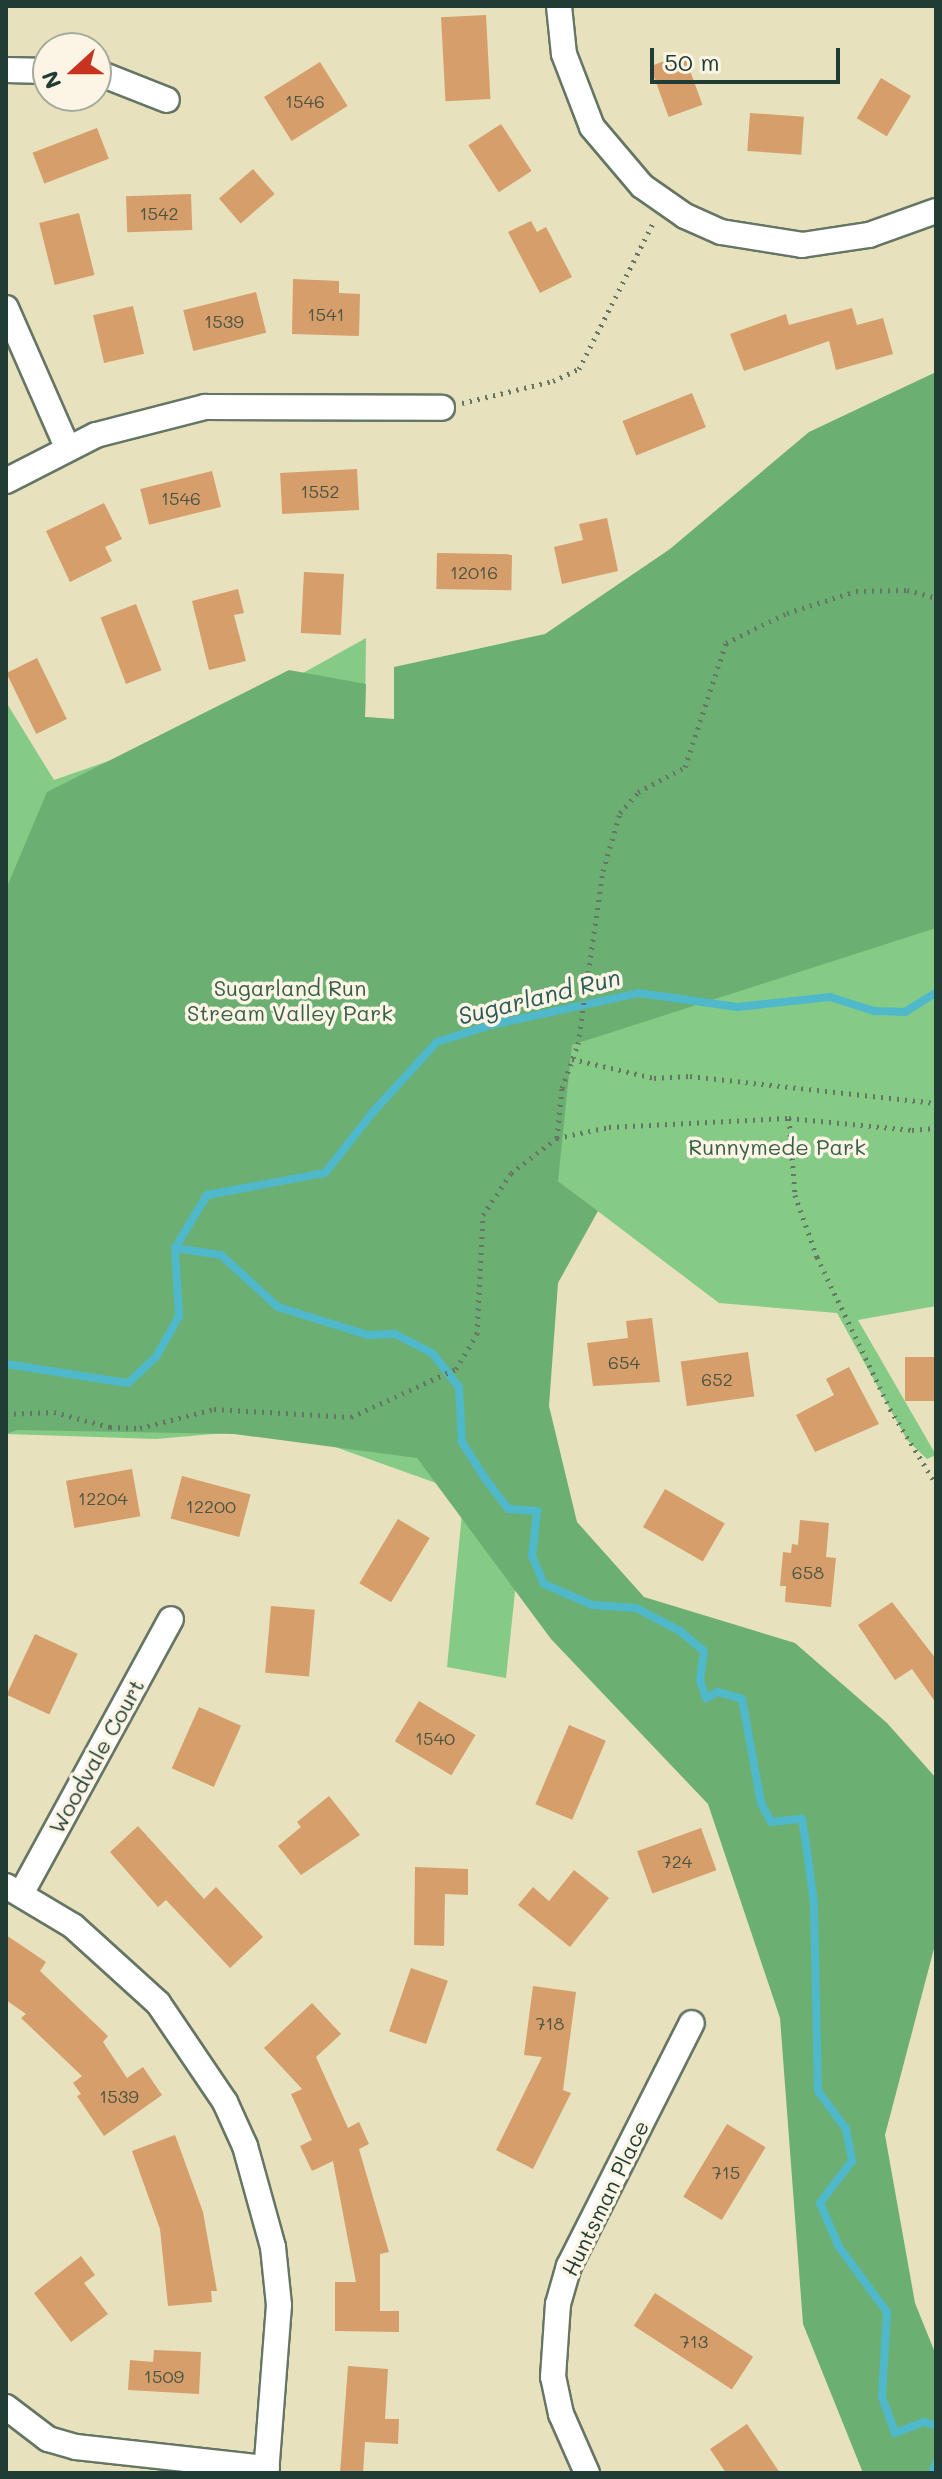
<!DOCTYPE html>
<style>
body{margin:0}
#map{position:relative;width:942px;height:2479px;overflow:hidden;background:#e8e1bd;font-family:Mali,sans-serif}
div>[style]{position:absolute}
.green>*{inset:0;background:#85cb86}
.forest>*{inset:0;background:#6caf73}
.stream>*{height:8px;margin:-4px;padding:0 4px;transform-origin:4px;border-radius:4px;background:#4fb9cb}
.building>*{inset:0;background:#d59e6b;transform-origin:0 0}
.path>*{height:5px;margin-top:-2.5px;transform-origin:0;background:repeating-linear-gradient(90deg,#657664 0 2px,transparent 0 8px)}
.roads{filter:drop-shadow(2px 0 #657664) drop-shadow(-2px 0 #657664) drop-shadow(0 2px #657664) drop-shadow(0 -2px #657664)}
.minor>*{height:24px;margin:-12px;padding:0 12px;transform-origin:12px;border-radius:12px;background:#fff}
span{translate:-50% -50%;white-space:nowrap;text-align:center;line-height:1.15;-webkit-text-stroke:7px #fcf5e5;paint-order:stroke}
.number-label{font-size:18px;color:#4c5542}
.number-label span{-webkit-text-stroke-width:0}
.park-label{font-size:22px;color:#386048}
.street-label{font-size:22px;color:#1f3d34}
.water-label{font-size:24px;color:#2b5c5a;font-style:italic}
.frame{position:absolute;inset:0;border:8px solid #1f3d34;pointer-events:none}
.north{position:absolute;left:32px;top:32px;width:80px;height:80px;box-sizing:border-box;background:#fcf5e5;border:2px solid #a4ab9e;border-radius:50%;rotate:249deg;font-size:22px;font-weight:700;line-height:32px;text-align:center;color:#1f3d34}
.north::after{content:'';display:block;margin:auto;width:28px;height:36px;background:#c8321e;clip-path:polygon(50% 0,100% 100%,50% 72%,0 100%)}
.scale{position:absolute;left:650px;top:48px;width:190px;height:36px;box-sizing:border-box;border:4px solid #1f3d34;border-top:0;padding-left:10px;font-size:24px;line-height:28px;white-space:nowrap;color:#1f3d34;-webkit-text-stroke:6px #fcf5e5;paint-order:stroke}
</style>
<div id="map">
<div class="green">
<div style="clip-path:polygon(936px 465px,936px 1306px,858px 1320px,936px 1455px,927px 1459px,907px 1440px,837px 1313px,719px 1303px,558px 1181px,506px 1678px,447px 1667px,464px 1493px,282px 1428px,156px 1439px,6px 1434px,6px 702px,54px 780px,206px 727px,366px 638px,365px 717px,528px 731px)"></div>
</div>
<div class="forest">
<div style="clip-path:polygon(936px 372px,936px 928px,572px 1045px,558px 1181px,598px 1211px,558px 1283px,549px 1406px,577px 1522px,644px 1597px,795px 1643px,887px 1723px,936px 1778px,936px 1941px,885px 2135px,915px 2303px,936px 2355px,936px 2473px,863px 2473px,803px 2324px,780px 2018px,708px 1804px,551px 1639px,417px 1458px,234px 1434px,17px 1430px,6px 1434px,6px 889px,47px 792px,289px 670px,366px 684px,365px 717px,394px 719px,394px 667px,545px 634px,670px 549px,809px 432px)"></div>
</div>
<div class="stream">
<div style="left:175px;top:1248px;width:47px;rotate:8.7deg"></div>
<div style="left:221px;top:1255px;width:77px;rotate:42.4deg"></div>
<div style="left:278px;top:1307px;width:94px;rotate:17.3deg"></div>
<div style="left:368px;top:1335px;width:27px;rotate:-2deg"></div>
<div style="left:395px;top:1334px;width:42px;rotate:27.2deg"></div>
<div style="left:432px;top:1353px;width:43px;rotate:51.5deg"></div>
<div style="left:459px;top:1387px;width:55px;rotate:86.9deg"></div>
<div style="left:462px;top:1442px;width:41px;rotate:57.8deg"></div>
<div style="left:484px;top:1477px;width:40px;rotate:53deg"></div>
<div style="left:508px;top:1509px;width:29px;rotate:4deg"></div>
<div style="left:537px;top:1511px;width:45px;rotate:96.3deg"></div>
<div style="left:532px;top:1556px;width:30px;rotate:67deg"></div>
<div style="left:544px;top:1584px;width:52px;rotate:23.6deg"></div>
<div style="left:592px;top:1605px;width:44px;rotate:3.9deg"></div>
<div style="left:636px;top:1608px;width:50px;rotate:27.6deg"></div>
<div style="left:680px;top:1631px;width:31px;rotate:40deg"></div>
<div style="left:704px;top:1651px;width:29px;rotate:98deg"></div>
<div style="left:700px;top:1680px;width:19px;rotate:72deg"></div>
<div style="left:706px;top:1698px;width:13px;rotate:-27deg"></div>
<div style="left:718px;top:1692px;width:25px;rotate:16deg"></div>
<div style="left:742px;top:1699px;width:106px;rotate:79.6deg"></div>
<div style="left:761px;top:1803px;width:21px;rotate:62deg"></div>
<div style="left:771px;top:1822px;width:31px;rotate:-6deg"></div>
<div style="left:802px;top:1819px;width:25px;rotate:81deg"></div>
<div style="left:806px;top:1844px;width:60px;rotate:82.3deg"></div>
<div style="left:814px;top:1903px;width:188px;rotate:88.8deg"></div>
<div style="left:818px;top:2091px;width:47px;rotate:53.6deg"></div>
<div style="left:846px;top:2129px;width:33px;rotate:79deg"></div>
<div style="left:852px;top:2161px;width:53px;rotate:127.3deg"></div>
<div style="left:820px;top:2203px;width:48px;rotate:66.6deg"></div>
<div style="left:839px;top:2247px;width:81px;rotate:53.6deg"></div>
<div style="left:887px;top:2312px;width:85px;rotate:93.4deg"></div>
<div style="left:882px;top:2397px;width:38px;rotate:70deg"></div>
<div style="left:895px;top:2433px;width:31px;rotate:-21deg"></div>
<div style="left:924px;top:2422px;width:13px;rotate:18deg"></div>
<div style="left:6px;top:1364px;width:123px;rotate:8.9deg"></div>
<div style="left:128px;top:1383px;width:38px;rotate:-43deg"></div>
<div style="left:156px;top:1357px;width:47px;rotate:-60.7deg"></div>
<div style="left:179px;top:1316px;width:68px;rotate:-93.4deg"></div>
<div style="left:175px;top:1248px;width:62px;rotate:-58.9deg"></div>
<div style="left:207px;top:1195px;width:120px;rotate:-10.6deg"></div>
<div style="left:325px;top:1173px;width:78px;rotate:-51.8deg"></div>
<div style="left:373px;top:1112px;width:95px;rotate:-47.6deg"></div>
<div style="left:437px;top:1042px;width:57px;rotate:-17.5deg"></div>
<div style="left:491px;top:1025px;width:151px;rotate:-12.2deg"></div>
<div style="left:639px;top:993px;width:99px;rotate:8.1deg"></div>
<div style="left:737px;top:1007px;width:94px;rotate:-6.1deg"></div>
<div style="left:830px;top:997px;width:46px;rotate:17.7deg"></div>
<div style="left:874px;top:1011px;width:31px;rotate:2deg"></div>
<div style="left:905px;top:1012px;width:36px;rotate:-32deg"></div>
<div style="left:932px;top:2473px;width:11px;rotate:-68deg"></div>
</div>
<div class="building">
<div style="left:486px;top:15px;width:84px;height:45px;rotate:87deg"></div>
<div style="left:684px;top:54px;width:54px;height:36px;rotate:70deg"></div>
<div style="left:320px;top:62px;width:52px;height:66px;rotate:58deg"></div>
<div style="left:881px;top:78px;width:35px;height:47px;rotate:31deg"></div>
<div style="left:750px;top:113px;width:54px;height:38px;rotate:4deg"></div>
<div style="left:501px;top:124px;width:56px;height:39px;rotate:57deg"></div>
<div style="left:97px;top:128px;width:33px;height:69px;rotate:69deg"></div>
<div style="left:253px;top:169px;width:33px;height:45px;rotate:49deg"></div>
<div style="left:191px;top:194px;width:36px;height:65px;rotate:88deg"></div>
<div style="left:79px;top:213px;width:64px;height:41px;rotate:76deg"></div>
<div style="clip-path:polygon(531px 221px,537px 232px,546px 227px,572px 277px,540px 293px,508px 232px)"></div>
<div style="clip-path:polygon(293px 279px,339px 281px,339px 293px,360px 294px,359px 336px,292px 334px)"></div>
<div style="left:256px;top:292px;width:42px;height:75px;rotate:76deg"></div>
<div style="left:133px;top:306px;width:49px;height:41px;rotate:77deg"></div>
<div style="clip-path:polygon(852px 308px,857px 325px,883px 318px,893px 354px,836px 370px,829px 341px,744px 371px,730px 334px,786px 314px,789px 325px)"></div>
<div style="left:692px;top:393px;width:37px;height:75px;rotate:68deg"></div>
<div style="left:357px;top:469px;width:41px;height:77px;rotate:87deg"></div>
<div style="left:212px;top:471px;width:37px;height:74px;rotate:76deg"></div>
<div style="clip-path:polygon(104px 503px,122px 539px,105px 547px,112px 561px,70px 582px,46px 531px)"></div>
<div style="clip-path:polygon(607px 518px,618px 571px,562px 584px,554px 547px,583px 540px,579px 524px)"></div>
<div style="left:437px;top:553px;width:75px;height:36px;rotate:1deg"></div>
<div style="left:304px;top:572px;width:40px;height:61px;rotate:3deg"></div>
<div style="clip-path:polygon(238px 589px,244px 613px,234px 615px,246px 661px,209px 670px,192px 601px)"></div>
<div style="left:136px;top:604px;width:71px;height:38px;rotate:69deg"></div>
<div style="left:37px;top:658px;width:68px;height:34px;rotate:64deg"></div>
<div style="clip-path:polygon(652px 1318px,660px 1382px,593px 1386px,587px 1343px,628px 1338px,626px 1321px)"></div>
<div style="left:748px;top:1352px;width:45px;height:68px;rotate:82deg"></div>
<div style="left:905px;top:1357px;width:31px;height:44px"></div>
<div style="clip-path:polygon(849px 1367px,879px 1424px,815px 1452px,796px 1415px,834px 1395px,826px 1379px)"></div>
<div style="left:132px;top:1469px;width:48px;height:67px;rotate:80deg"></div>
<div style="left:182px;top:1476px;width:71px;height:44px;rotate:15deg"></div>
<div style="left:665px;top:1489px;width:69px;height:44px;rotate:30deg"></div>
<div style="left:398px;top:1519px;width:37px;height:75px;rotate:31deg"></div>
<div style="clip-path:polygon(800px 1520px,829px 1523px,826px 1557px,836px 1558px,831px 1607px,785px 1602px,786px 1586px,780px 1586px,783px 1552px,791px 1553px,792px 1544px,798px 1545px)"></div>
<div style="clip-path:polygon(892px 1602px,936px 1659px,936px 1703px,912px 1669px,895px 1680px,858px 1625px)"></div>
<div style="left:271px;top:1606px;width:44px;height:67px;rotate:5deg"></div>
<div style="left:35px;top:1634px;width:47px;height:67px;rotate:25deg"></div>
<div style="left:419px;top:1701px;width:66px;height:47px;rotate:31deg"></div>
<div style="left:199px;top:1707px;width:46px;height:67px;rotate:24deg"></div>
<div style="left:569px;top:1725px;width:40px;height:86px;rotate:23deg"></div>
<div style="clip-path:polygon(329px 1796px,360px 1835px,301px 1875px,278px 1846px,301px 1827px,297px 1822px)"></div>
<div style="clip-path:polygon(138px 1826px,204px 1899px,216px 1887px,263px 1937px,230px 1968px,166px 1900px,158px 1907px,110px 1852px)"></div>
<div style="left:701px;top:1828px;width:45px;height:68px;rotate:70deg"></div>
<div style="clip-path:polygon(415px 1867px,468px 1869px,468px 1895px,445px 1894px,444px 1946px,414px 1945px)"></div>
<div style="clip-path:polygon(574px 1870px,609px 1898px,570px 1947px,518px 1905px,533px 1887px,549px 1901px)"></div>
<div style="clip-path:polygon(6px 1935px,46px 1962px,40px 1971px,108px 2036px,103px 2042px,127px 2078px,143px 2067px,162px 2095px,104px 2136px,77px 2096px,81px 2094px,73px 2083px,82px 2076px,21px 2018px,26px 2014px,6px 2000px)"></div>
<div style="left:411px;top:1968px;width:39px;height:67px;rotate:19deg"></div>
<div style="clip-path:polygon(533px 1986px,576px 1992px,563px 2090px,571px 2093px,533px 2169px,496px 2150px,542px 2057px,524px 2055px)"></div>
<div style="clip-path:polygon(312px 2003px,341px 2034px,316px 2057px,348px 2128px,359px 2122px,369px 2144px,359px 2149px,389px 2252px,380px 2254px,380px 2311px,399px 2311px,399px 2332px,335px 2331px,335px 2282px,356px 2282px,333px 2161px,312px 2171px,300px 2146px,312px 2140px,291px 2094px,302px 2089px,264px 2048px)"></div>
<div style="left:727px;top:2124px;width:45px;height:85px;rotate:31deg"></div>
<div style="clip-path:polygon(175px 2135px,203px 2212px,217px 2291px,211px 2291px,212px 2302px,168px 2306px,160px 2229px,132px 2151px)"></div>
<div style="clip-path:polygon(81px 2256px,95px 2275px,84px 2283px,108px 2314px,71px 2342px,34px 2293px)"></div>
<div style="left:655px;top:2293px;width:117px;height:39px;rotate:33deg"></div>
<div style="clip-path:polygon(154px 2350px,201px 2352px,199px 2394px,128px 2390px,130px 2360px,153px 2362px)"></div>
<div style="clip-path:polygon(348px 2366px,388px 2369px,385px 2419px,399px 2419px,398px 2444px,365px 2442px,363px 2473px,340px 2473px)"></div>
<div style="clip-path:polygon(747px 2424px,780px 2473px,726px 2473px,710px 2449px)"></div>
</div>
<div class="path">
<div style="left:462px;top:403px;width:94px;rotate:-13.6deg"></div>
<div style="left:553px;top:381px;width:29px;rotate:-25deg"></div>
<div style="left:579px;top:369px;width:164px;rotate:-63.1deg"></div>
<div style="left:572px;top:1059px;width:84px;rotate:13deg"></div>
<div style="left:654px;top:1078px;width:36px;rotate:-3deg"></div>
<div style="left:690px;top:1076px;width:247px;rotate:6.3deg"></div>
<div style="left:789px;top:1118px;width:77px;rotate:85.5deg"></div>
<div style="left:795px;top:1195px;width:66px;rotate:70.5deg"></div>
<div style="left:817px;top:1257px;width:169px;rotate:64.3deg"></div>
<div style="left:890px;top:1409px;width:88px;rotate:58.5deg"></div>
<div style="left:557px;top:1138px;width:53px;rotate:-11.9deg"></div>
<div style="left:609px;top:1127px;width:180px;rotate:-2.9deg"></div>
<div style="left:789px;top:1118px;width:124px;rotate:5.6deg"></div>
<div style="left:912px;top:1130px;width:24px;rotate:-5deg"></div>
<div style="left:6px;top:1414px;width:48px;rotate:-2.4deg"></div>
<div style="left:54px;top:1412px;width:58px;rotate:15deg"></div>
<div style="left:110px;top:1427px;width:30px;rotate:2deg"></div>
<div style="left:140px;top:1428px;width:76px;rotate:-14.4deg"></div>
<div style="left:214px;top:1409px;width:137px;rotate:3.3deg"></div>
<div style="left:351px;top:1417px;width:115px;rotate:-24.6deg"></div>
<div style="left:456px;top:1369px;width:41px;rotate:-59deg"></div>
<div style="left:477px;top:1334px;width:119px;rotate:-87.1deg"></div>
<div style="left:483px;top:1215px;width:50px;rotate:-56.3deg"></div>
<div style="left:511px;top:1173px;width:58px;rotate:-37.3deg"></div>
<div style="left:557px;top:1138px;width:50px;rotate:-84.3deg"></div>
<div style="left:562px;top:1088px;width:47px;rotate:-70deg"></div>
<div style="left:578px;top:1044px;width:175px;rotate:-81.8deg"></div>
<div style="left:603px;top:871px;width:60px;rotate:-73.7deg"></div>
<div style="left:620px;top:813px;width:28px;rotate:-49deg"></div>
<div style="left:638px;top:792px;width:53px;rotate:-28deg"></div>
<div style="left:685px;top:767px;width:131px;rotate:-71.7deg"></div>
<div style="left:726px;top:643px;width:68px;rotate:-26.2deg"></div>
<div style="left:787px;top:613px;width:72px;rotate:-17.7deg"></div>
<div style="left:856px;top:591px;width:51px;rotate:-1.1deg"></div>
<div style="left:907px;top:590px;width:30px;rotate:15deg"></div>
</div>
<div class="roads">
<div class="minor">
<div style="left:559px;top:6px;width:48px;rotate:84.1deg"></div>
<div style="left:564px;top:54px;width:78px;rotate:69deg"></div>
<div style="left:592px;top:127px;width:77px;rotate:49.7deg"></div>
<div style="left:642px;top:186px;width:52px;rotate:34.9deg"></div>
<div style="left:685px;top:216px;width:39px;rotate:24deg"></div>
<div style="left:721px;top:232px;width:82px;rotate:9.1deg"></div>
<div style="left:802px;top:245px;width:68px;rotate:-8.5deg"></div>
<div style="left:869px;top:235px;width:71px;rotate:-19.7deg"></div>
<div style="left:6px;top:70px;width:42px;rotate:1.4deg"></div>
<div style="left:96px;top:72px;width:76px;rotate:21.5deg"></div>
<div style="left:6px;top:308px;width:152px;rotate:66.3deg"></div>
<div style="left:6px;top:481px;width:101px;rotate:-27.1deg"></div>
<div style="left:96px;top:435px;width:113px;rotate:-14.4deg"></div>
<div style="left:205px;top:407px;width:237px;rotate:0.2deg"></div>
<div style="left:6px;top:1886px;width:78px;rotate:30.8deg"></div>
<div style="left:73px;top:1926px;width:115px;rotate:42.2deg"></div>
<div style="left:158px;top:2003px;width:120px;rotate:55.9deg"></div>
<div style="left:225px;top:2102px;width:48px;rotate:65.6deg"></div>
<div style="left:245px;top:2146px;width:105px;rotate:74.5deg"></div>
<div style="left:273px;top:2247px;width:58px;rotate:84.1deg"></div>
<div style="left:279px;top:2305px;width:169px;rotate:94.4deg"></div>
<div style="left:21px;top:1894px;width:313px;rotate:-61.4deg"></div>
<div style="left:6px;top:2407px;width:53px;rotate:37.3deg"></div>
<div style="left:48px;top:2439px;width:29px;rotate:16deg"></div>
<div style="left:76px;top:2447px;width:192px;rotate:6.3deg"></div>
<div style="left:587px;top:2473px;width:64px;rotate:-113.8deg"></div>
<div style="left:561px;top:2414px;width:38px;rotate:-102deg"></div>
<div style="left:553px;top:2377px;width:73px;rotate:-86.1deg"></div>
<div style="left:558px;top:2304px;width:40px;rotate:-74deg"></div>
<div style="left:569px;top:2266px;width:272px;rotate:-63.2deg"></div>
</div>
</div>
<div class="number-label">
<span style="left:305px;top:101px">1546</span>
<span style="left:159px;top:213px">1542</span>
<span style="left:326px;top:314px">1541</span>
<span style="left:224px;top:321px">1539</span>
<span style="left:320px;top:491px">1552</span>
<span style="left:181px;top:498px">1546</span>
<span style="left:474px;top:572px">12016</span>
<span style="left:624px;top:1362px">654</span>
<span style="left:717px;top:1379px">652</span>
<span style="left:103px;top:1498px">12204</span>
<span style="left:211px;top:1506px">12200</span>
<span style="left:808px;top:1572px">658</span>
<span style="left:435px;top:1738px">1540</span>
<span style="left:677px;top:1861px">724</span>
<span style="left:550px;top:2023px">718</span>
<span style="left:119px;top:2096px">1539</span>
<span style="left:726px;top:2172px">715</span>
<span style="left:694px;top:2341px">713</span>
<span style="left:164px;top:2376px">1509</span>
</div>
<div class="park-label">
<span style="left:290px;top:1000px">Sugarland Run<br>Stream Valley Park</span>
<span style="left:777px;top:1147px">Runnymede Park</span>
</div>
<div class="street-label">
<span style="left:96px;top:1756px;rotate:-61deg">Woodvale Court</span>
<span style="left:605px;top:2198px;rotate:-64deg">Huntsman Place</span>
</div>
<div class="water-label">
<span style="left:539px;top:996px;rotate:-14deg">Sugarland Run</span>
</div>
<div class="frame"></div>
<div class="north">N</div>
<div class="scale">50 m</div>
</div>
